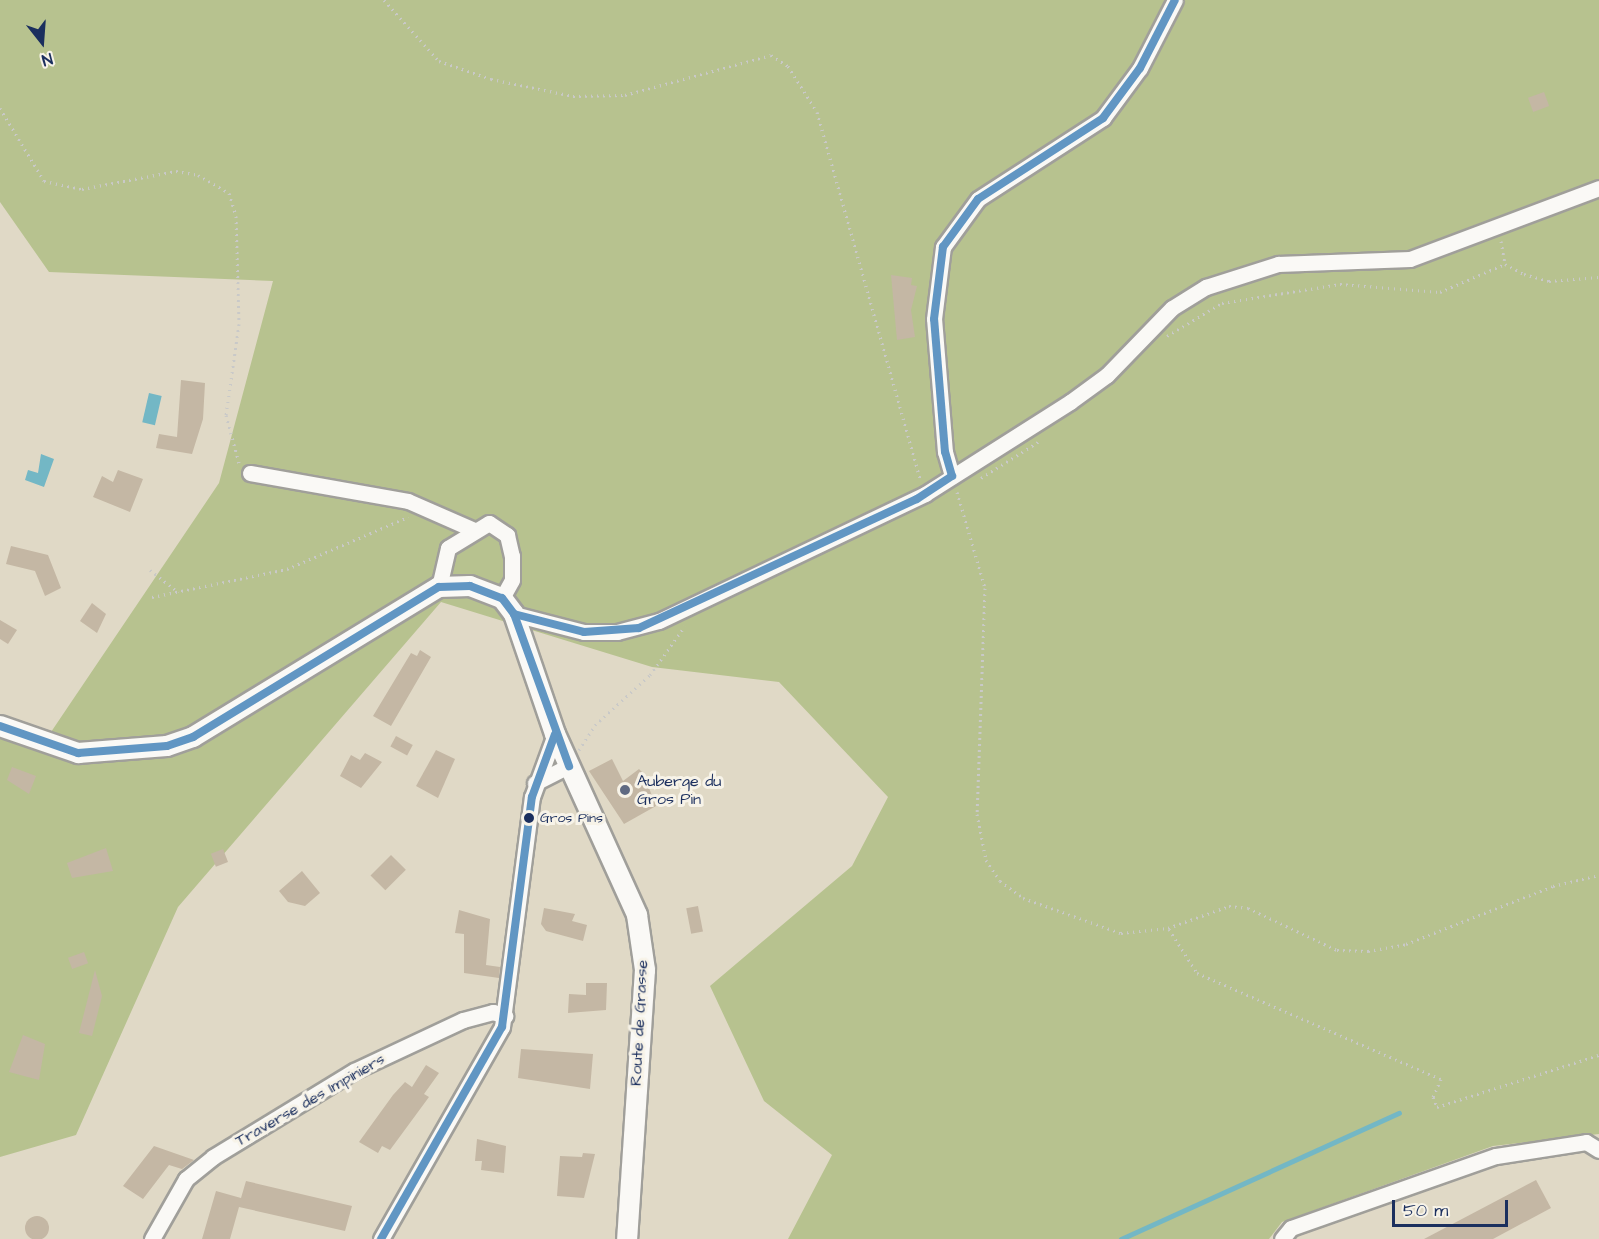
<!DOCTYPE html>
<style>
body{margin:0}
#map{position:relative;width:1599px;height:1239px;overflow:hidden;background:#e0d9c6;font-family:"Architects Daughter",sans-serif}
div>[style]{position:absolute}
.forest>*{inset:0;background:#b7c28f}
.water>*{inset:0;background:#73b7c5;transform-origin:0 0}
.stream>*{height:4.5px;margin:-2.25px;padding:0 2.25px;transform-origin:2.25px;border-radius:2.25px;background:#73b7c5}
.building>*{inset:0;background:#c4b7a4;transform-origin:0 0}
.round{border-radius:50%}
.path>*{height:3px;margin-top:-1.5px;transform-origin:0;background:repeating-linear-gradient(90deg,#c9c9c8 0 1.5px,transparent 0 6px)}
.roads{filter:drop-shadow(2px 0 #a09f9a) drop-shadow(-2px 0 #a09f9a) drop-shadow(0 2px #a09f9a) drop-shadow(0 -2px #a09f9a)}
.minor>*{height:15px;margin:-7.5px;padding:0 7.5px;transform-origin:7.5px;border-radius:7.5px;background:#faf9f6}
.major>*{height:20px;margin:-10px;padding:0 10px;transform-origin:10px;border-radius:10px;background:#faf9f6}
.bus-1>*{height:8px;margin:-4px;padding:0 4px;transform-origin:4px;border-radius:4px;background:#6196c3}
.dots>*{width:16px;height:16px;translate:-50% -50%;box-sizing:border-box;border:3px solid #f7f3e8;border-radius:50%}
span{translate:-50% -50%;white-space:nowrap;text-align:center;line-height:1.15;-webkit-text-stroke:6px #f7f3e8;paint-order:stroke}
.bus-label{font-size:14px;color:#1b2f5e}
.left{translate:0 -50%;text-align:left}
.poi-label{font-size:16px;color:#1b2f5e}
.street-label{font-size:16px;color:#1b2f5e}
.north{position:absolute;left:12px;top:12px;width:60px;height:60px;-webkit-text-stroke:4px #f7f3e8;paint-order:stroke;rotate:163deg;font-size:16px;font-weight:700;line-height:24px;text-align:center;color:#1b2f5e}
.north::after{content:'';display:block;margin:auto;width:21px;height:27px;background:#1b2f5e;clip-path:polygon(50% 0,100% 100%,50% 72%,0 100%)}
.scale{position:absolute;left:1392px;top:1200px;width:116px;height:27px;box-sizing:border-box;border:3px solid #1b2f5e;border-top:0;padding-left:8px;font-size:18px;line-height:21px;white-space:nowrap;color:#1b2f5e;-webkit-text-stroke:4px #f7f3e8;paint-order:stroke}
</style>
<div id="map">
<div class="forest">
<div style="clip-path:polygon(0 0,1599px 0,1599px 1134px,1493px 1146px,1282px 1222px,1269px 1239px,788px 1239px,832px 1155px,764px 1101px,710px 986px,852px 866px,888px 797px,779px 682px,652px 667px,441px 602px,178px 907px,76px 1135px,0 1157px,0 738px,49px 735px,219px 483px,273px 281px,49px 272px,0 202px)"></div>
</div>
<div class="water">
<div style="left:149px;top:393px;width:13px;height:30px;rotate:13deg"></div>
<div style="clip-path:polygon(41px 454px,54px 459px,44px 487px,25px 480px,28px 470px,38px 473px)"></div>
</div>
<div class="stream">
<div style="left:1121px;top:1239px;width:305px;rotate:-24.4deg"></div>
</div>
<div class="building">
<div style="left:1544px;top:92px;width:15px;height:17px;rotate:70deg"></div>
<div style="clip-path:polygon(891px 275px,912px 278px,911px 285px,917px 286px,911px 310px,915px 337px,897px 340px)"></div>
<div style="clip-path:polygon(181px 380px,205px 383px,203px 419px,192px 454px,156px 448px,159px 434px,177px 437px)"></div>
<div style="clip-path:polygon(118px 470px,143px 479px,130px 512px,93px 497px,102px 476px,113px 482px)"></div>
<div style="clip-path:polygon(11px 546px,48px 555px,61px 588px,45px 596px,35px 571px,6px 564px)"></div>
<div style="clip-path:polygon(92px 603px,106px 614px,97px 633px,80px 621px)"></div>
<div style="clip-path:polygon(0 620px,17px 630px,8px 644px,0 639px)"></div>
<div style="clip-path:polygon(420px 650px,431px 657px,391px 726px,373px 716px,411px 653px,417px 656px)"></div>
<div style="left:396px;top:736px;width:19px;height:12px;rotate:28deg"></div>
<div style="clip-path:polygon(436px 750px,455px 759px,438px 798px,416px 786px)"></div>
<div style="clip-path:polygon(365px 753px,382px 762px,361px 788px,340px 776px,351px 755px,360px 760px)"></div>
<div style="clip-path:polygon(612px 759px,623px 781px,639px 769px,654px 784px,649px 788px,656px 806px,624px 824px,589px 771px)"></div>
<div style="clip-path:polygon(12px 767px,36px 776px,29px 794px,7px 780px)"></div>
<div style="clip-path:polygon(106px 848px,113px 871px,72px 878px,67px 863px)"></div>
<div style="left:223px;top:849px;width:14px;height:13px;rotate:69deg"></div>
<div style="left:391px;top:855px;width:21px;height:29px;rotate:45deg"></div>
<div style="clip-path:polygon(302px 871px,320px 893px,305px 906px,288px 902px,279px 891px)"></div>
<div style="left:698px;top:906px;width:26px;height:12px;rotate:79deg"></div>
<div style="clip-path:polygon(544px 908px,575px 914px,572px 921px,587px 925px,583px 941px,546px 931px,541px 924px)"></div>
<div style="clip-path:polygon(459px 910px,490px 919px,486px 965px,500px 967px,499px 978px,464px 973px,464px 934px,455px 933px)"></div>
<div style="left:84px;top:952px;width:12px;height:17px;rotate:70deg"></div>
<div style="clip-path:polygon(95px 970px,102px 996px,92px 1036px,79px 1033px)"></div>
<div style="clip-path:polygon(586px 983px,607px 983px,606px 1010px,568px 1013px,569px 994px,586px 995px)"></div>
<div style="clip-path:polygon(23px 1035px,45px 1044px,39px 1080px,9px 1072px)"></div>
<div style="clip-path:polygon(521px 1049px,593px 1054px,590px 1089px,518px 1078px)"></div>
<div style="clip-path:polygon(426px 1065px,439px 1073px,424px 1094px,429px 1097px,390px 1150px,382px 1146px,378px 1153px,359px 1142px,393px 1095px,405px 1082px,412px 1087px)"></div>
<div style="clip-path:polygon(477px 1139px,506px 1146px,504px 1173px,481px 1170px,482px 1161px,475px 1161px)"></div>
<div style="clip-path:polygon(154px 1146px,194px 1160px,182px 1169px,169px 1165px,143px 1199px,123px 1186px)"></div>
<div style="clip-path:polygon(583px 1153px,595px 1154px,584px 1198px,557px 1196px,560px 1156px,582px 1157px)"></div>
<div style="clip-path:polygon(1536px 1180px,1551px 1208px,1493px 1239px,1424px 1239px)"></div>
<div style="clip-path:polygon(246px 1181px,352px 1206px,345px 1231px,239px 1207px,230px 1239px,202px 1239px,216px 1191px,241px 1198px)"></div>
<div class="round" style="left:25px;top:1216px;width:24px;height:24px"></div>
</div>
<div class="path">
<div style="left:384px;top:0;width:82px;rotate:48deg"></div>
<div style="left:439px;top:61px;width:55px;rotate:19.1deg"></div>
<div style="left:491px;top:79px;width:84px;rotate:11.7deg"></div>
<div style="left:573px;top:96px;width:52px;rotate:-1.1deg"></div>
<div style="left:625px;top:95px;width:151px;rotate:-15.3deg"></div>
<div style="left:771px;top:55px;width:20px;rotate:33deg"></div>
<div style="left:788px;top:66px;width:54px;rotate:57.8deg"></div>
<div style="left:817px;top:112px;width:383px;rotate:74.3deg"></div>
<div style="left:0;top:108px;width:85px;rotate:58.9deg"></div>
<div style="left:44px;top:181px;width:39px;rotate:12deg"></div>
<div style="left:82px;top:189px;width:96px;rotate:-10.8deg"></div>
<div style="left:176px;top:171px;width:22px;rotate:10deg"></div>
<div style="left:198px;top:175px;width:36px;rotate:30deg"></div>
<div style="left:229px;top:193px;width:24px;rotate:73deg"></div>
<div style="left:236px;top:216px;width:108px;rotate:88.4deg"></div>
<div style="left:239px;top:324px;width:92px;rotate:98.1deg"></div>
<div style="left:226px;top:415px;width:50px;rotate:74.8deg"></div>
<div style="left:1501px;top:241px;width:23px;rotate:80deg"></div>
<div style="left:1505px;top:264px;width:21px;rotate:28deg"></div>
<div style="left:1524px;top:274px;width:26px;rotate:16deg"></div>
<div style="left:1549px;top:281px;width:50px;rotate:-4.6deg"></div>
<div style="left:1167px;top:336px;width:64px;rotate:-31deg"></div>
<div style="left:1222px;top:303px;width:120px;rotate:-9.1deg"></div>
<div style="left:1340px;top:284px;width:100px;rotate:4.6deg"></div>
<div style="left:1440px;top:292px;width:71px;rotate:-23.3deg"></div>
<div style="left:981px;top:478px;width:71px;rotate:-32.3deg"></div>
<div style="left:957px;top:492px;width:100px;rotate:73.7deg"></div>
<div style="left:985px;top:588px;width:226px;rotate:92deg"></div>
<div style="left:977px;top:814px;width:47px;rotate:78.9deg"></div>
<div style="left:986px;top:860px;width:25px;rotate:56deg"></div>
<div style="left:1000px;top:881px;width:29px;rotate:36deg"></div>
<div style="left:1023px;top:898px;width:104px;rotate:19.7deg"></div>
<div style="left:1121px;top:933px;width:47px;rotate:-6.1deg"></div>
<div style="left:1168px;top:928px;width:65px;rotate:-19.8deg"></div>
<div style="left:1229px;top:906px;width:19px;rotate:6deg"></div>
<div style="left:1248px;top:908px;width:98px;rotate:25.3deg"></div>
<div style="left:1337px;top:950px;width:31px;rotate:2deg"></div>
<div style="left:1368px;top:951px;width:39px;rotate:-10deg"></div>
<div style="left:1406px;top:944px;width:158px;rotate:-21.5deg"></div>
<div style="left:1553px;top:886px;width:47px;rotate:-13.4deg"></div>
<div style="left:150px;top:570px;width:36px;rotate:38deg"></div>
<div style="left:152px;top:597px;width:138px;rotate:-11.7deg"></div>
<div style="left:287px;top:569px;width:132px;rotate:-23.3deg"></div>
<div style="left:579px;top:750px;width:30px;rotate:-57deg"></div>
<div style="left:595px;top:725px;width:74px;rotate:-42.3deg"></div>
<div style="left:650px;top:675px;width:60px;rotate:-54.5deg"></div>
<div style="left:1169px;top:929px;width:52px;rotate:57.5deg"></div>
<div style="left:1197px;top:973px;width:266px;rotate:23.5deg"></div>
<div style="left:1441px;top:1079px;width:20px;rotate:114deg"></div>
<div style="left:1433px;top:1097px;width:11px;rotate:68deg"></div>
<div style="left:1437px;top:1107px;width:170px;rotate:-17.8deg"></div>
</div>
<div class="roads">
<div class="minor">
<div style="left:250px;top:473px;width:160px;rotate:10deg"></div>
<div style="left:408px;top:501px;width:70px;rotate:23.6deg"></div>
<div style="left:952px;top:476px;width:25px;rotate:-106deg"></div>
<div style="left:945px;top:452px;width:133px;rotate:-94.7deg"></div>
<div style="left:934px;top:319px;width:73px;rotate:-82.9deg"></div>
<div style="left:943px;top:247px;width:59px;rotate:-53.9deg"></div>
<div style="left:978px;top:199px;width:149px;rotate:-32.9deg"></div>
<div style="left:1103px;top:118px;width:62px;rotate:-53.5deg"></div>
<div style="left:1140px;top:68px;width:76px;rotate:-62.8deg"></div>
<div style="left:439px;top:587px;width:40px;rotate:-77deg"></div>
<div style="left:448px;top:548px;width:48px;rotate:-31.4deg"></div>
<div style="left:489px;top:523px;width:22px;rotate:34deg"></div>
<div style="left:507px;top:535px;width:22px;rotate:77deg"></div>
<div style="left:512px;top:556px;width:24px;rotate:90deg"></div>
<div style="left:512px;top:580px;width:21px;rotate:119deg"></div>
<div style="left:514px;top:614px;width:72px;rotate:14.4deg"></div>
<div style="left:584px;top:632px;width:33px"></div>
<div style="left:617px;top:632px;width:43px;rotate:-14.7deg"></div>
<div style="left:659px;top:621px;width:295px;rotate:-25.5deg"></div>
<div style="left:925px;top:494px;width:172px;rotate:-32.4deg"></div>
<div style="left:1070px;top:402px;width:46px;rotate:-36.1deg"></div>
<div style="left:1107px;top:375px;width:93px;rotate:-45.9deg"></div>
<div style="left:1172px;top:308px;width:40px;rotate:-32deg"></div>
<div style="left:1206px;top:287px;width:76px;rotate:-17.7deg"></div>
<div style="left:1278px;top:264px;width:132px;rotate:-2.2deg"></div>
<div style="left:1410px;top:259px;width:202px;rotate:-20.6deg"></div>
<div style="left:535px;top:783px;width:38px;rotate:-27deg"></div>
<div style="left:152px;top:1239px;width:69px;rotate:-60.5deg"></div>
<div style="left:186px;top:1179px;width:35px;rotate:-39deg"></div>
<div style="left:213px;top:1157px;width:165px;rotate:-31.4deg"></div>
<div style="left:354px;top:1071px;width:120px;rotate:-25.1deg"></div>
<div style="left:463px;top:1020px;width:31px;rotate:-15deg"></div>
<div style="left:493px;top:1012px;width:13px;rotate:18deg"></div>
<div style="left:381px;top:1239px;width:244px;rotate:-60.3deg"></div>
<div style="left:502px;top:1027px;width:232px;rotate:-82.6deg"></div>
<div style="left:532px;top:797px;width:67px;rotate:-69.9deg"></div>
<div style="left:1282px;top:1239px;width:14px;rotate:-51deg"></div>
<div style="left:1291px;top:1228px;width:217px;rotate:-19.4deg"></div>
<div style="left:1496px;top:1156px;width:91px;rotate:-8.8deg"></div>
<div style="left:1586px;top:1142px;width:15px;rotate:32deg"></div>
</div>
<div class="major">
<div style="left:0;top:726px;width:83px;rotate:19.1deg"></div>
<div style="left:78px;top:753px;width:89px;rotate:-4.5deg"></div>
<div style="left:167px;top:746px;width:28px;rotate:-19deg"></div>
<div style="left:193px;top:737px;width:288px;rotate:-31.4deg"></div>
<div style="left:439px;top:587px;width:31px;rotate:-2deg"></div>
<div style="left:470px;top:586px;width:34px;rotate:21deg"></div>
<div style="left:502px;top:598px;width:20px;rotate:53deg"></div>
<div style="left:514px;top:614px;width:127px;rotate:71.1deg"></div>
<div style="left:555px;top:734px;width:199px;rotate:65.6deg"></div>
<div style="left:637px;top:915px;width:56px;rotate:81.7deg"></div>
<div style="left:645px;top:970px;width:270px;rotate:93.8deg"></div>
</div>
</div>
<div class="bus-1">
<div style="left:952px;top:476px;width:25px;rotate:-106deg"></div>
<div style="left:945px;top:452px;width:133px;rotate:-94.7deg"></div>
<div style="left:934px;top:319px;width:73px;rotate:-82.9deg"></div>
<div style="left:943px;top:247px;width:59px;rotate:-53.9deg"></div>
<div style="left:978px;top:199px;width:149px;rotate:-32.9deg"></div>
<div style="left:1103px;top:118px;width:62px;rotate:-53.5deg"></div>
<div style="left:1140px;top:68px;width:76px;rotate:-62.8deg"></div>
<div style="left:514px;top:614px;width:72px;rotate:14.4deg"></div>
<div style="left:584px;top:632px;width:55px;rotate:-4.2deg"></div>
<div style="left:639px;top:628px;width:306px;rotate:-24.9deg"></div>
<div style="left:917px;top:499px;width:42px;rotate:-33.3deg"></div>
<div style="left:0;top:726px;width:83px;rotate:19.1deg"></div>
<div style="left:78px;top:753px;width:89px;rotate:-4.5deg"></div>
<div style="left:167px;top:746px;width:28px;rotate:-19deg"></div>
<div style="left:193px;top:737px;width:288px;rotate:-31.4deg"></div>
<div style="left:439px;top:587px;width:31px;rotate:-2deg"></div>
<div style="left:470px;top:586px;width:34px;rotate:21deg"></div>
<div style="left:502px;top:598px;width:20px;rotate:53deg"></div>
<div style="left:514px;top:614px;width:162px;rotate:70.1deg"></div>
<div style="left:381px;top:1239px;width:244px;rotate:-60.3deg"></div>
<div style="left:502px;top:1027px;width:232px;rotate:-82.6deg"></div>
<div style="left:532px;top:797px;width:67px;rotate:-69.9deg"></div>
</div>
<div class="dots">
<div style="left:625px;top:790px;background:#606a82"></div>
<div style="left:529px;top:818px;background:#1b2f5e"></div>
</div>
<div class="bus-label">
<span class="left" style="left:540px;top:818px">Gros Pins</span>
</div>
<div class="poi-label">
<span class="left" style="left:637px;top:790px">Auberge du<br>Gros Pin</span>
</div>
<div class="street-label">
<span style="left:639px;top:1023px;rotate:-87deg">Route de Grasse</span>
<span style="left:310px;top:1100px;rotate:-30deg">Traverse des Impiniers</span>
</div>
<div class="north">N</div>
<div class="scale">50 m</div>
</div>
